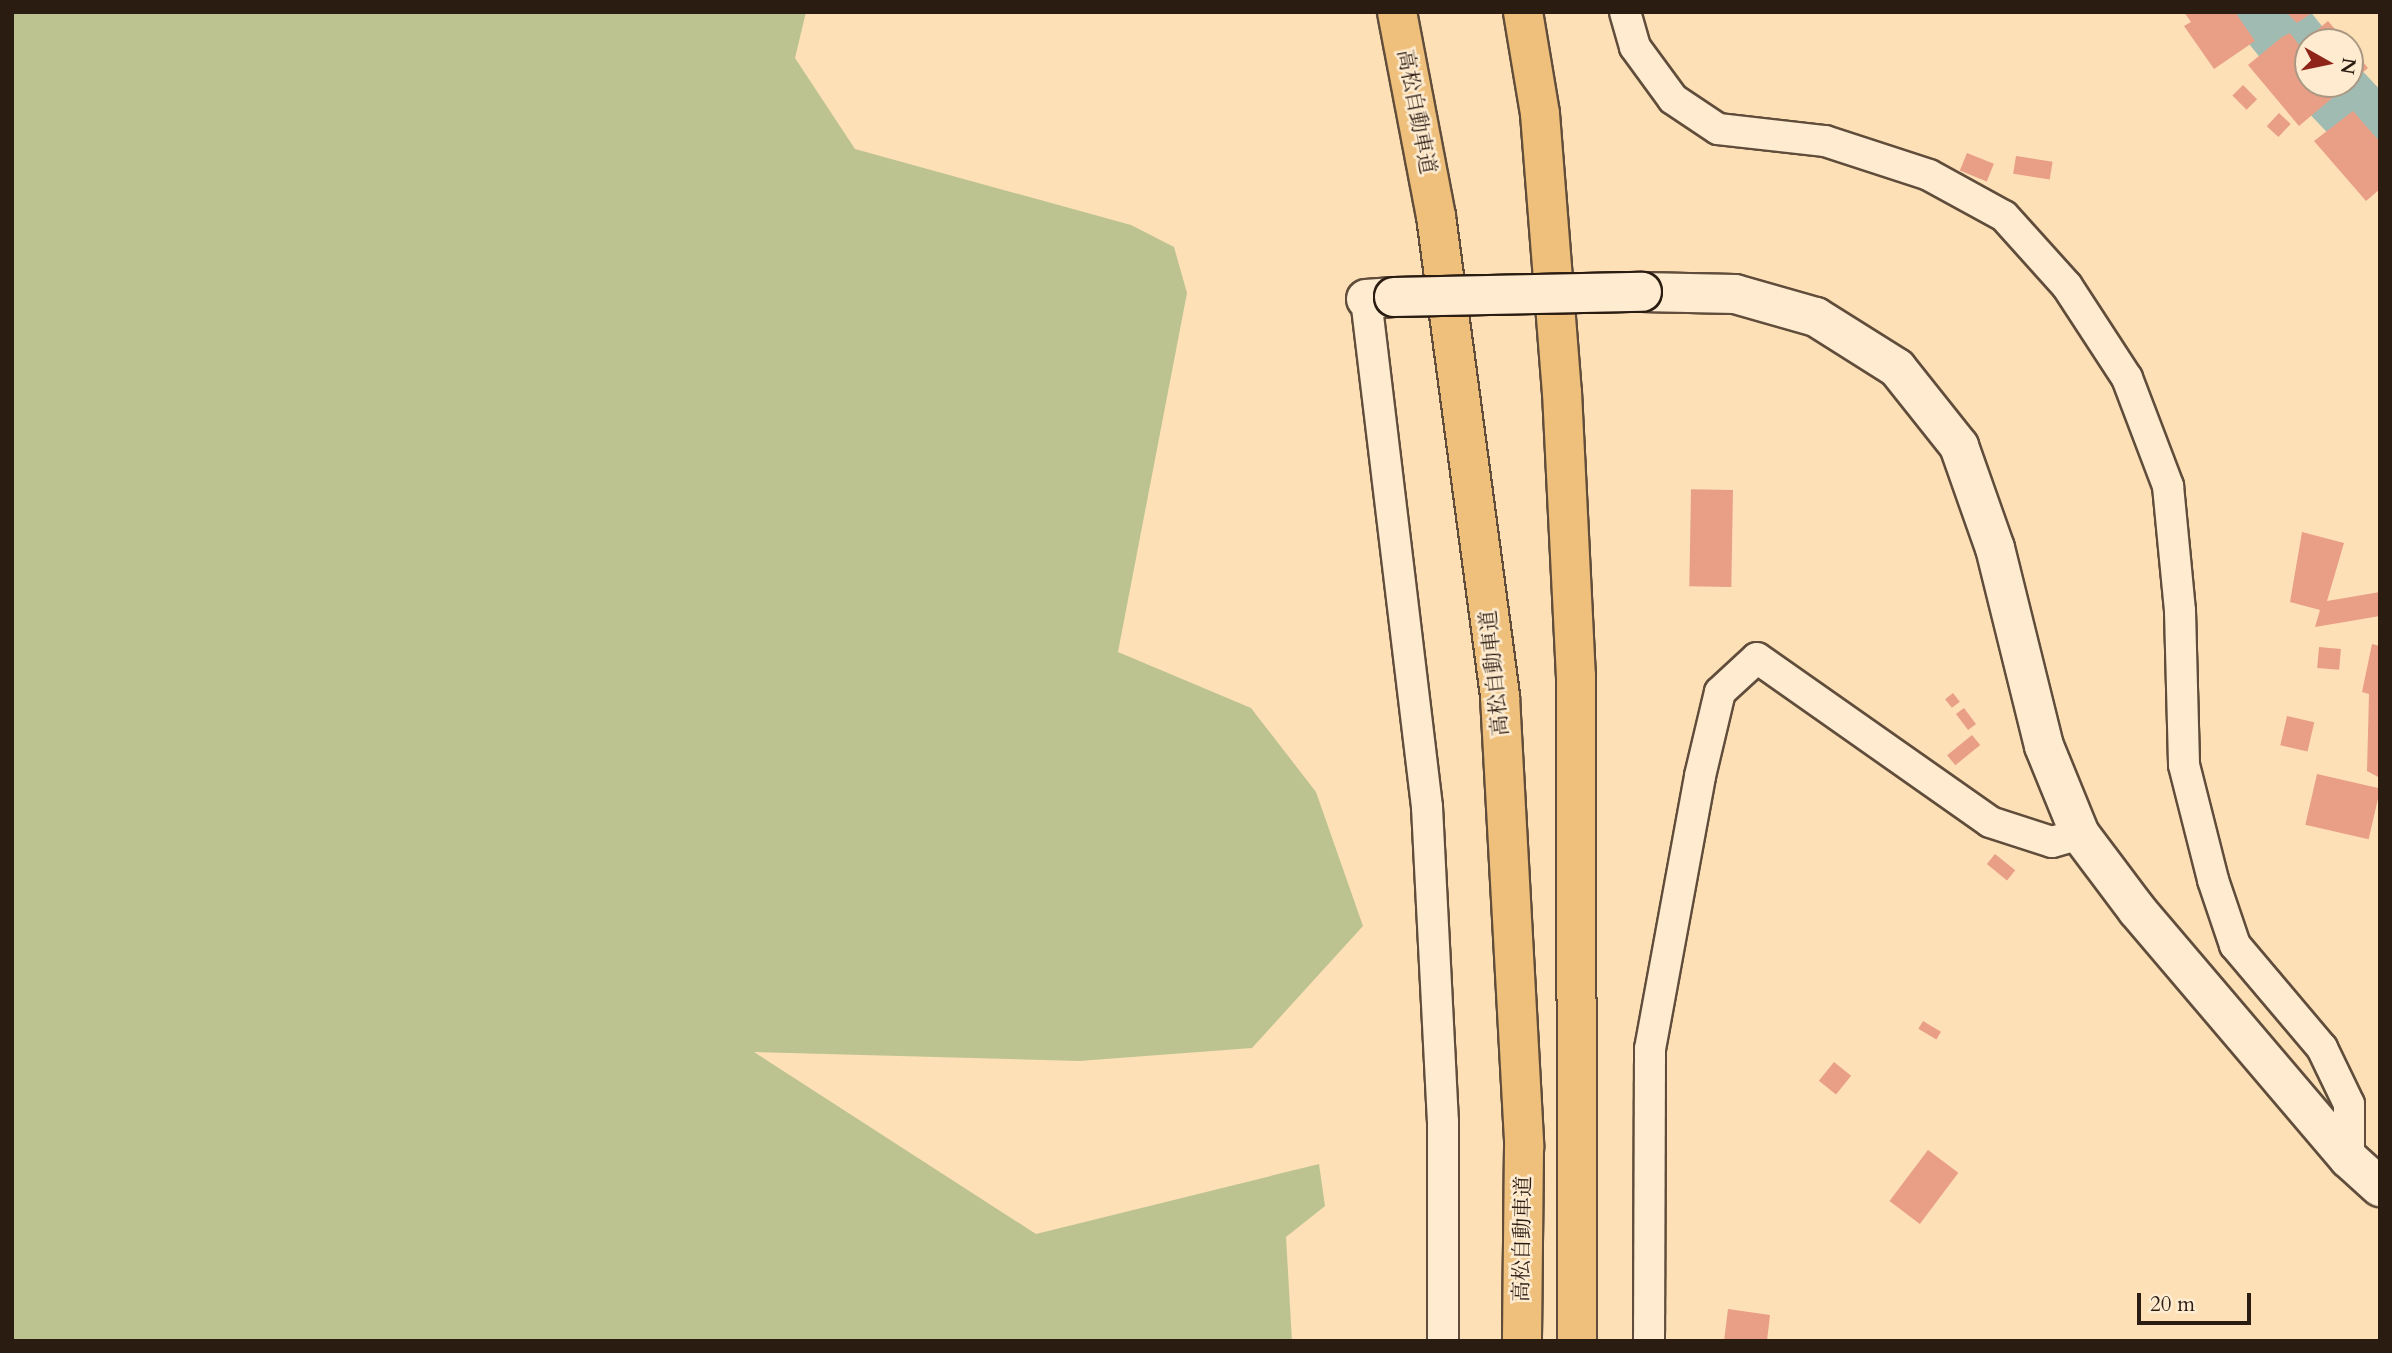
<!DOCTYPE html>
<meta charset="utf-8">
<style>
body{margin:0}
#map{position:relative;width:2392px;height:1353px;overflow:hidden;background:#fde0b6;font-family:Cardo,"Noto Serif JP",serif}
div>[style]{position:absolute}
.green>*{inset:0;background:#bcc391}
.river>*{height:68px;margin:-34px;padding:0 34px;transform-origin:34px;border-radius:34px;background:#a0bcb2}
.building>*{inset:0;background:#e99e86;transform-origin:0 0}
.roads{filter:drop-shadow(2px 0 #604d3b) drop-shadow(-2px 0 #604d3b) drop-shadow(0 2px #604d3b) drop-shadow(0 -2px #604d3b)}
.street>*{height:30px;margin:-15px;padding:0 15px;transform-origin:15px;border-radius:15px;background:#feebd0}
.secondary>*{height:38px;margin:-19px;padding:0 19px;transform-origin:19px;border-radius:19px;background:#feebd0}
.highway>*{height:38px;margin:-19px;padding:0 19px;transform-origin:19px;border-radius:19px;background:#eec07b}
.bridges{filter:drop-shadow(2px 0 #2b1c12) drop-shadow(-2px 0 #2b1c12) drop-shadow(0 2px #2b1c12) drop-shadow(0 -2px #2b1c12)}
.secondary-bridge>*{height:38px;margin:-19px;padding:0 19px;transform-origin:19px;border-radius:19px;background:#feebd0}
span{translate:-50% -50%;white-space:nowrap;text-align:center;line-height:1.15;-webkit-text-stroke:5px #feebd0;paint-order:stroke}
.street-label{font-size:21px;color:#2b1c12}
.frame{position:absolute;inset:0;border:14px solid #2b1c12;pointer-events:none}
.north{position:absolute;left:2294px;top:28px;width:70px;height:70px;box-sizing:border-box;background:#feebd0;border:2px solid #aa9884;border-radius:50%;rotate:99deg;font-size:19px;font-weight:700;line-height:28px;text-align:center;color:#2b1c12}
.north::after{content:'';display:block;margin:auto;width:24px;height:32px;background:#8f2418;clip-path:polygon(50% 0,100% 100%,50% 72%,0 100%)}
.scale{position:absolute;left:2137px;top:1293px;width:114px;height:32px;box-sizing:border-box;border:4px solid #2b1c12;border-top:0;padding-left:9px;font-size:21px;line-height:24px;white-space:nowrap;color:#2b1c12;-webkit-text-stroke:5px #feebd0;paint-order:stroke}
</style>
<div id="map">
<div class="green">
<div style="clip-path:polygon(12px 12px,806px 12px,795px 58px,855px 149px,1131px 225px,1174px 247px,1187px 293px,1118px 652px,1251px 708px,1316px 792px,1363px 926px,1252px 1048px,1079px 1061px,754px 1052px,1036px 1234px,1319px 1164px,1325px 1206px,1286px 1237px,1292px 1341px,12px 1341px)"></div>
</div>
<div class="river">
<div style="left:2267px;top:12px;width:65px;rotate:51.2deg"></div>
<div style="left:2328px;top:84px;width:76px;rotate:46.6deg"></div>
</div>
<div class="building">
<div style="clip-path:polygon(2184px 12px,2235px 12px,2255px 41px,2214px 69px,2184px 26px,2191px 22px)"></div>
<div style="clip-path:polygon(2286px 12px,2313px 12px,2297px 23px)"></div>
<div style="clip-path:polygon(2328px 21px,2346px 42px,2308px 42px,2308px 84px,2349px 84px,2299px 126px,2248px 65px,2282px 37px,2290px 33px,2299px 45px)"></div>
<div style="clip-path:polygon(2350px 47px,2368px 68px,2350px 83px)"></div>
<div style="left:2243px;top:85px;width:20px;height:15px;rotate:45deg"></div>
<div style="clip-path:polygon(2353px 111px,2380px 142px,2380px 189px,2366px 201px,2314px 141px)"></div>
<div style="left:2279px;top:113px;width:16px;height:18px;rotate:43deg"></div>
<div style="left:1967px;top:153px;width:29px;height:19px;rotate:22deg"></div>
<div style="left:2016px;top:156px;width:37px;height:18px;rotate:9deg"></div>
<div style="left:1733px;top:490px;width:97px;height:42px;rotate:91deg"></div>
<div style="clip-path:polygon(2302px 532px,2344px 543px,2327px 601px,2380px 592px,2380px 616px,2315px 627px,2320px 610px,2290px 602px)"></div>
<div style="clip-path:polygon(2372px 644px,2380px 646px,2380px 778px,2367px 771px,2369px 694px,2362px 692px)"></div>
<div style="left:2319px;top:647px;width:22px;height:21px;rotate:5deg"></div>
<div style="left:1953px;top:693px;width:11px;height:10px;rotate:52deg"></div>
<div style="left:1964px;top:708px;width:20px;height:10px;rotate:53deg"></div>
<div style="left:2287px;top:716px;width:28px;height:30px;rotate:13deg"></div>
<div style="left:1972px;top:735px;width:13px;height:32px;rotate:51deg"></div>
<div style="left:2317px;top:774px;width:65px;height:52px;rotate:13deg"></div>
<div style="left:1995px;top:854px;width:26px;height:13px;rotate:39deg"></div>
<div style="left:1923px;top:1021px;width:21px;height:9px;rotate:31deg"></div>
<div style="left:1834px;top:1062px;width:22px;height:24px;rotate:39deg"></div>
<div style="left:1928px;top:1150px;width:38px;height:64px;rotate:37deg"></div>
<div style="clip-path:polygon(1728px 1309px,1770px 1315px,1767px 1341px,1724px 1341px)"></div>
</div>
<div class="roads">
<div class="street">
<div style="left:1625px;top:12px;width:36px;rotate:74deg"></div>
<div style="left:1635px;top:47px;width:64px;rotate:53.8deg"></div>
<div style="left:1673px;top:99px;width:54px;rotate:33.7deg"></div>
<div style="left:1718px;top:129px;width:108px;rotate:6.4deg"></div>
<div style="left:1825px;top:141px;width:109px;rotate:18.1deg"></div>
<div style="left:1929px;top:175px;width:85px;rotate:28.7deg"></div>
<div style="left:2004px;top:216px;width:94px;rotate:48deg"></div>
<div style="left:2067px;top:286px;width:110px;rotate:56.9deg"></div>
<div style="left:2127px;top:378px;width:116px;rotate:69.2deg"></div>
<div style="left:2168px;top:486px;width:126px;rotate:84.5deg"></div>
<div style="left:2180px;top:611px;width:154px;rotate:88.5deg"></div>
<div style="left:2184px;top:765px;width:119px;rotate:75.8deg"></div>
<div style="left:2213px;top:880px;width:69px;rotate:71.3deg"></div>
<div style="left:2235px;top:945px;width:135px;rotate:49.8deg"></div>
<div style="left:2322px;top:1048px;width:62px;rotate:64.3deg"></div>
<div style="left:2349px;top:1104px;width:55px;rotate:90deg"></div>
<div style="left:1366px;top:299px;width:512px;rotate:83.15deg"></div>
<div style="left:1427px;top:807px;width:315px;rotate:87.1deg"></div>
<div style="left:1443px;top:1122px;width:219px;rotate:90deg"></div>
<div style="left:1649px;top:1341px;width:292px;rotate:-89.8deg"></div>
<div style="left:1650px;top:1049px;width:278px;rotate:-79.6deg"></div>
<div style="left:1700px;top:776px;width:86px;rotate:-76.6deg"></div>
<div style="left:1720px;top:692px;width:50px;rotate:-42.6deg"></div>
<div style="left:1757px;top:658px;width:285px;rotate:35.1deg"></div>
<div style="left:1990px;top:822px;width:65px;rotate:17.9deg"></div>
<div style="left:2052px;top:842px;width:29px;rotate:-16deg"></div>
</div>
<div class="secondary">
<div style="left:1642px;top:292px;width:93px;rotate:1.2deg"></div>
<div style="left:1735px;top:294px;width:84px;rotate:15.9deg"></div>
<div style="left:1816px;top:317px;width:96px;rotate:32.2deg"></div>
<div style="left:1897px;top:368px;width:100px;rotate:51.5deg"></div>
<div style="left:1959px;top:446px;width:108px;rotate:70.6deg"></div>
<div style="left:1995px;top:548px;width:204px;rotate:76.1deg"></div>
<div style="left:2044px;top:746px;width:95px;rotate:67.8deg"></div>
<div style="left:2080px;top:834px;width:95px;rotate:53.1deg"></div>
<div style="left:2137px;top:910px;width:327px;rotate:49.6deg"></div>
<div style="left:2349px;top:1159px;width:42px;rotate:42.1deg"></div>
<div style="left:1366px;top:299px;width:28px;rotate:-4deg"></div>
</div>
<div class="highway">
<div style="left:1397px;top:12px;width:208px;rotate:79.2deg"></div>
<div style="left:1436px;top:216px;width:485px;rotate:82.4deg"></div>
<div style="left:1500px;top:697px;width:451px;rotate:86.9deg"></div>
<div style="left:1524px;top:1147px;width:194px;rotate:90.6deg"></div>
<div style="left:1523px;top:12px;width:103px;rotate:80.5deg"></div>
<div style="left:1540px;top:114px;width:279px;rotate:85.5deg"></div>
<div style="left:1562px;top:392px;width:284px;rotate:87.2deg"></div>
<div style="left:1576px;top:676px;width:665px;rotate:89.91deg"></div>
</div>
</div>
<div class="bridges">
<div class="secondary-bridge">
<div style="left:1394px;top:297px;width:248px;rotate:-1.2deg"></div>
</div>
</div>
<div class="street-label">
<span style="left:1416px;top:112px;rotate:79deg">高松自動車道</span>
<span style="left:1495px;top:673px;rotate:-96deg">高松自動車道</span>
<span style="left:1523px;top:1239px;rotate:-89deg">高松自動車道</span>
</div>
<div class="frame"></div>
<div class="north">N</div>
<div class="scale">20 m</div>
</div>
